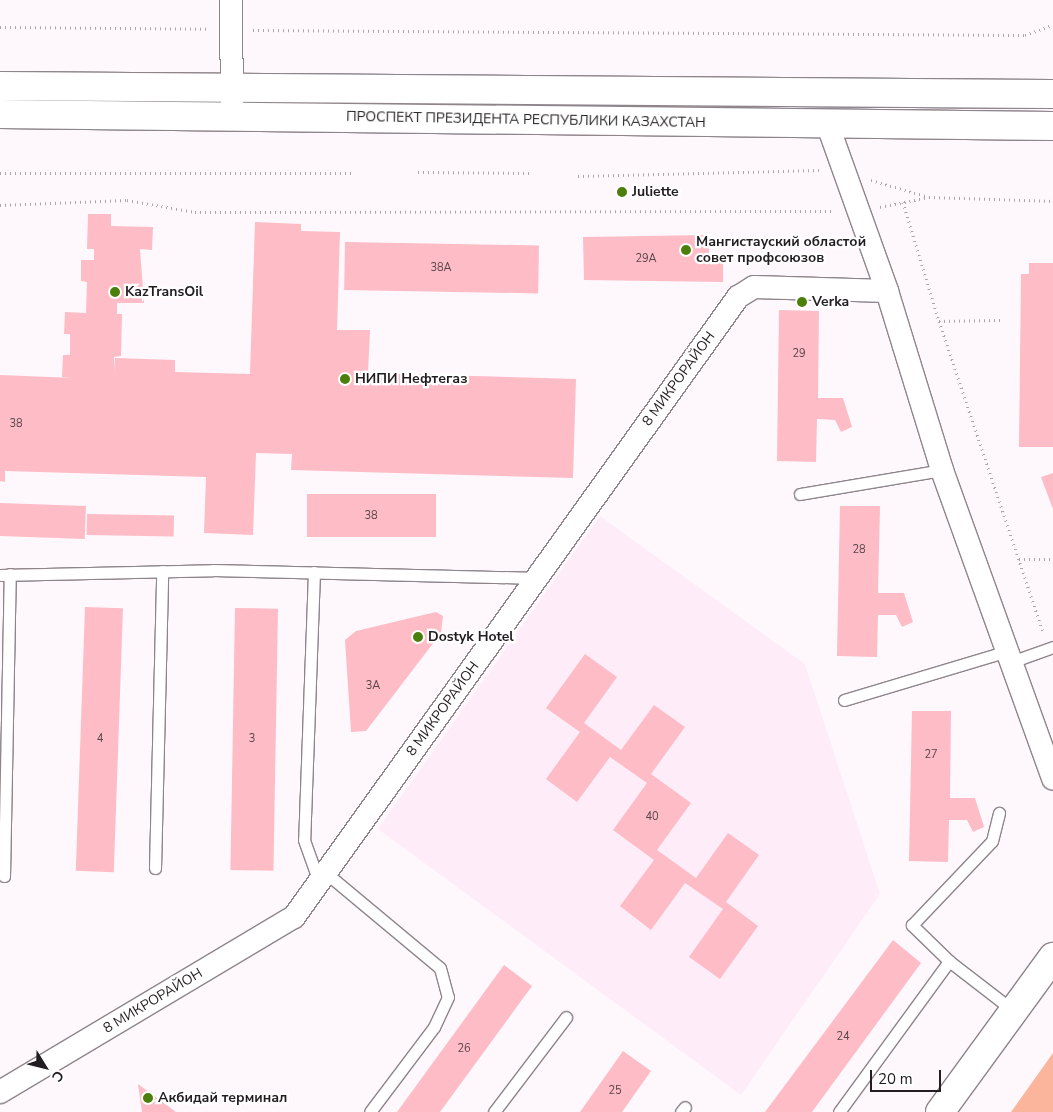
<!DOCTYPE html>
<meta charset="utf-8">
<style>
body{margin:0}
#map{position:relative;width:1053px;height:1112px;overflow:hidden;background:#fef8fc;font-family:"Nunito Sans",sans-serif}
div>[style]{position:absolute}
.built>*{inset:0;background:#feedf8}
.green>*{inset:0;background:#fbb59d}
.building>*{inset:0;background:#fdbcc6;transform-origin:0 0}
.path>*{height:3px;margin-top:-1.5px;transform-origin:0;background:repeating-linear-gradient(90deg,#aba6a9 0 1px,transparent 0 5px)}
.roads{filter:drop-shadow(1px 0 #8e858b) drop-shadow(-1px 0 #8e858b) drop-shadow(0 1px #8e858b) drop-shadow(0 -1px #8e858b)}
.lane>*{height:11px;margin:-5.5px;padding:0 5.5px;transform-origin:5.5px;border-radius:5.5px;background:#fff}
.street>*{height:22px;margin:-11px;padding:0 11px;transform-origin:11px;border-radius:11px;background:#fff}
.secondary>*{height:28px;margin:-14px;padding:0 14px;transform-origin:14px;border-radius:14px;background:#fff}
.dots>*{width:14px;height:14px;translate:-50% -50%;box-sizing:border-box;border:2px solid #fff;border-radius:50%}
span{translate:-50% -50%;white-space:nowrap;text-align:center;line-height:1.15;-webkit-text-stroke:4.5px #fff;paint-order:stroke}
.number-label{font-size:11px;color:#58454a}
.number-label span{-webkit-text-stroke-width:0}
.street-label{font-size:14px;color:#211d20}
.poi-label{font-size:14px;color:#211d20;font-weight:700}
.left{translate:0 -50%;text-align:left}
.north{position:absolute;left:20px;top:1042px;width:50px;height:50px;-webkit-text-stroke:4px #fff;paint-order:stroke;rotate:126deg;font-size:14px;font-weight:700;line-height:20px;text-align:center;color:#211d20}
.north::after{content:'';display:block;margin:auto;width:18px;height:22px;background:#211d20;clip-path:polygon(50% 0,100% 100%,50% 72%,0 100%)}
.scale{position:absolute;left:870px;top:1070px;width:71px;height:22px;box-sizing:border-box;border:2px solid #211d20;border-top:0;padding-left:6px;font-size:15px;line-height:18px;white-space:nowrap;color:#211d20;-webkit-text-stroke:4px #fff;paint-order:stroke}
</style>
<div id="map">
<div class="built">
<div style="clip-path:polygon(600px 516px,805px 664px,880px 894px,741px 1095px,378px 829px)"></div>
</div>
<div class="green">
<div style="clip-path:polygon(1053px 1053px,1053px 1112px,1011px 1112px)"></div>
</div>
<div class="building">
<div style="clip-path:polygon(88px 214px,111px 214px,111px 226px,153px 227px,152px 250px,140px 249px,144px 303px,117px 303px,117px 314px,122px 314px,121px 356px,114px 357px,114px 372px,115px 358px,175px 360px,175px 372px,250px 374px,255px 222px,301px 224px,301px 231px,340px 232px,337px 330px,370px 330px,368px 373px,576px 379px,573px 478px,291px 470px,292px 454px,256px 453px,253px 535px,204px 533px,206px 477px,5px 471px,5px 482px,0 481px,0 375px,74px 378px,62px 377px,63px 355px,70px 355px,70px 334px,64px 334px,65px 312px,86px 313px,87px 282px,81px 281px,81px 260px,94px 260px,94px 249px,87px 249px)"></div>
<div style="clip-path:polygon(709px 235px,709px 259px,723px 259px,723px 282px,584px 280px,583px 237px)"></div>
<div style="left:345px;top:242px;width:194px;height:48px;rotate:1deg"></div>
<div style="clip-path:polygon(1029px 263px,1053px 263px,1053px 447px,1019px 447px,1021px 274px,1029px 274px)"></div>
<div style="clip-path:polygon(779px 310px,819px 311px,818px 398px,843px 398px,852px 427px,841px 432px,835px 420px,817px 419px,816px 462px,777px 461px)"></div>
<div style="clip-path:polygon(1053px 473px,1053px 509px,1041px 477px)"></div>
<div style="left:307px;top:494px;width:129px;height:43px"></div>
<div style="left:0;top:503px;width:86px;height:33px;rotate:2deg"></div>
<div style="clip-path:polygon(840px 506px,880px 506px,878px 593px,904px 593px,913px 622px,902px 627px,896px 615px,878px 615px,877px 657px,837px 656px)"></div>
<div style="left:87px;top:514px;width:87px;height:21px;rotate:1deg"></div>
<div style="left:85px;top:607px;width:38px;height:264px;rotate:2deg"></div>
<div style="left:235px;top:608px;width:43px;height:262px;rotate:1deg"></div>
<div style="clip-path:polygon(436px 612px,443px 616px,441px 633px,366px 731px,351px 732px,345px 640px,356px 631px)"></div>
<div style="clip-path:polygon(585px 654px,617px 677px,584px 723px,621px 750px,654px 705px,685px 727px,651px 774px,691px 803px,657px 850px,696px 878px,728px 833px,759px 855px,726px 902px,758px 926px,720px 979px,689px 957px,723px 909px,685px 883px,651px 930px,620px 906px,654px 860px,613px 830px,647px 783px,610px 757px,577px 802px,546px 779px,580px 732px,546px 708px)"></div>
<div style="clip-path:polygon(912px 711px,951px 711px,950px 798px,975px 798px,984px 827px,973px 832px,967px 820px,949px 820px,948px 862px,909px 861px)"></div>
<div style="clip-path:polygon(893px 940px,921px 963px,812px 1112px,765px 1112px)"></div>
<div style="clip-path:polygon(504px 965px,532px 986px,440px 1112px,397px 1112px)"></div>
<div style="clip-path:polygon(623px 1051px,651px 1071px,622px 1112px,580px 1112px)"></div>
<div style="clip-path:polygon(138px 1084px,176px 1112px,142px 1112px)"></div>
</div>
<div class="path">
<div style="left:0;top:27px;width:209px;rotate:0.5deg"></div>
<div style="left:253px;top:30px;width:772px;rotate:0.37deg"></div>
<div style="left:1025px;top:35px;width:30px;rotate:-20deg"></div>
<div style="left:418px;top:172px;width:113px;rotate:0.5deg"></div>
<div style="left:0;top:173px;width:352px"></div>
<div style="left:578px;top:176px;width:241px;rotate:-1.4deg"></div>
<div style="left:871px;top:180px;width:60px;rotate:16.3deg"></div>
<div style="left:929px;top:197px;width:124px;rotate:1.8deg"></div>
<div style="left:903px;top:202px;width:124px;rotate:73.2deg"></div>
<div style="left:0;top:205px;width:127px;rotate:-2.3deg"></div>
<div style="left:127px;top:200px;width:69px;rotate:10deg"></div>
<div style="left:195px;top:212px;width:639px;rotate:-0.09deg"></div>
<div style="left:880px;top:207px;width:50px;rotate:-11.5deg"></div>
<div style="left:1000px;top:320px;width:61px;rotate:179.1deg"></div>
<div style="left:939px;top:321px;width:328px;rotate:71.5deg"></div>
<div style="left:1019px;top:559px;width:34px"></div>
</div>
<div class="roads">
<div class="lane">
<div style="left:800px;top:494px;width:144px;rotate:-9.6deg"></div>
<div style="left:314px;top:572px;width:268px;rotate:92.1deg"></div>
<div style="left:304px;top:840px;width:45px;rotate:70.3deg"></div>
<div style="left:0;top:575px;width:213px;rotate:-1.3deg"></div>
<div style="left:213px;top:570px;width:323px;rotate:1.4deg"></div>
<div style="left:1011px;top:662px;width:45px;rotate:-19.7deg"></div>
<div style="left:844px;top:700px;width:170px;rotate:-16.7deg"></div>
<div style="left:155px;top:868px;width:297px;rotate:-88.6deg"></div>
<div style="left:326px;top:873px;width:148px;rotate:39.8deg"></div>
<div style="left:440px;top:968px;width:30px;rotate:75deg"></div>
<div style="left:448px;top:997px;width:33px;rotate:115deg"></div>
<div style="left:434px;top:1027px;width:106px;rotate:127deg"></div>
<div style="left:4px;top:876px;width:302px;rotate:-88.9deg"></div>
<div style="left:949px;top:961px;width:52px;rotate:-135.8deg"></div>
<div style="left:912px;top:925px;width:116px;rotate:-46.4deg"></div>
<div style="left:992px;top:841px;width:29px;rotate:-76deg"></div>
<div style="left:494px;top:1112px;width:119px;rotate:-52.8deg"></div>
<div style="left:681px;top:1112px;width:6px;rotate:-51deg"></div>
<div style="left:839px;top:1112px;width:187px;rotate:-53.9deg"></div>
<div style="left:949px;top:961px;width:82px;rotate:37.6deg"></div>
</div>
<div class="street">
<div style="left:231px;top:0;width:105px;rotate:89.5deg"></div>
<div style="left:827px;top:123px;width:178px;rotate:70.3deg"></div>
<div style="left:887px;top:291px;width:187px;rotate:72.9deg"></div>
<div style="left:942px;top:470px;width:328px;rotate:70.2deg"></div>
<div style="left:0;top:1092px;width:342px;rotate:-30.8deg"></div>
<div style="left:294px;top:917px;width:763px;rotate:-54.39deg"></div>
<div style="left:738px;top:297px;width:19px;rotate:-32deg"></div>
<div style="left:754px;top:287px;width:133px;rotate:1.7deg"></div>
</div>
<div class="secondary">
<div style="left:0;top:86px;width:1053px;rotate:0.44deg"></div>
<div style="left:0;top:114px;width:1053px;rotate:0.65deg"></div>
<div style="left:940px;top:1112px;width:192px;rotate:-53.9deg"></div>
</div>
</div>
<div class="dots">
<div style="left:622px;top:192px;background:#4c7e0c"></div>
<div style="left:686px;top:250px;background:#4c7e0c"></div>
<div style="left:115px;top:292px;background:#4c7e0c"></div>
<div style="left:802px;top:302px;background:#4c7e0c"></div>
<div style="left:345px;top:379px;background:#4c7e0c"></div>
<div style="left:418px;top:637px;background:#4c7e0c"></div>
<div style="left:148px;top:1098px;background:#4c7e0c"></div>
</div>
<div class="number-label">
<span style="left:646px;top:259px">29А</span>
<span style="left:441px;top:268px">38А</span>
<span style="left:799px;top:354px">29</span>
<span style="left:16px;top:424px">38</span>
<span style="left:371px;top:516px">38</span>
<span style="left:859px;top:550px">28</span>
<span style="left:373px;top:686px">3А</span>
<span style="left:100px;top:739px">4</span>
<span style="left:252px;top:739px">3</span>
<span style="left:931px;top:755px">27</span>
<span style="left:652px;top:817px">40</span>
<span style="left:843px;top:1037px">24</span>
<span style="left:464px;top:1049px">26</span>
<span style="left:615px;top:1091px">25</span>
</div>
<div class="street-label">
<span style="left:526px;top:120px;rotate:1deg">ПРОСПЕКТ ПРЕЗИДЕНТА РЕСПУБЛИКИ КАЗАХСТАН</span>
<span style="left:679px;top:379px;rotate:-54deg">8 МИКРОРАЙОН</span>
<span style="left:443px;top:709px;rotate:-54deg">8 МИКРОРАЙОН</span>
<span style="left:153px;top:1001px;rotate:-31deg">8 МИКРОРАЙОН</span>
</div>
<div class="poi-label">
<span class="left" style="left:632px;top:192px">Juliette</span>
<span class="left" style="left:696px;top:250px">Мангистауский областой<br>совет профсоюзов</span>
<span class="left" style="left:125px;top:292px">KazTransOil</span>
<span class="left" style="left:812px;top:302px">Verka</span>
<span class="left" style="left:355px;top:379px">НИПИ Нефтегаз</span>
<span class="left" style="left:428px;top:637px">Dostyk Hotel</span>
<span class="left" style="left:158px;top:1098px">Акбидай терминал</span>
</div>
<div class="north">С</div>
<div class="scale">20 m</div>
</div>
